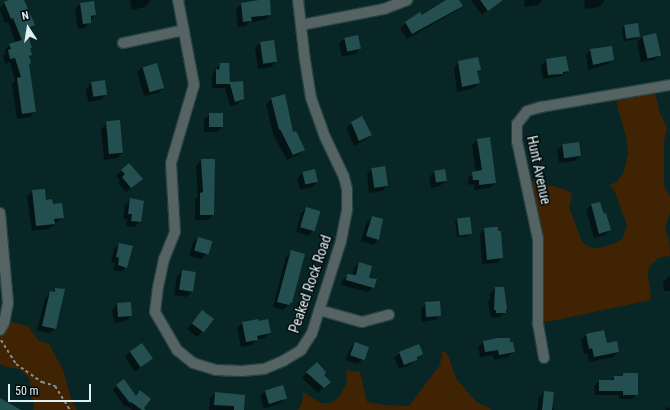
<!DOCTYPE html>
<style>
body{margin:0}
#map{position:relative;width:670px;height:410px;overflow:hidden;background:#092627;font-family:"Roboto Condensed",sans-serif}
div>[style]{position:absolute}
.green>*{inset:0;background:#402302}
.shadow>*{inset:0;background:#0007}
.building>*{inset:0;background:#244f51;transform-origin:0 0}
.path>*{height:2px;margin-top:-1px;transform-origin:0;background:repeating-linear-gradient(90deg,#7f9595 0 3px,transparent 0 6px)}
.roads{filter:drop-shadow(1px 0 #274243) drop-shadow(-1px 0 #274243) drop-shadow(0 1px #274243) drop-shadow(0 -1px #274243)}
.minor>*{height:10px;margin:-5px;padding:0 5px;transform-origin:5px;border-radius:5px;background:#566363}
span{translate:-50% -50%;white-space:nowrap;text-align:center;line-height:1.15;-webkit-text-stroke:3px #030c0d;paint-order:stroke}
.street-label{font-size:14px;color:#e0f0f0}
.north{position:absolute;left:8px;top:8px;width:40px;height:40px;-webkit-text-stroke:3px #030c0d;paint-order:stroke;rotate:348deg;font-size:11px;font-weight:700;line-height:16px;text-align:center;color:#e0f0f0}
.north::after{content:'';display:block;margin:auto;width:14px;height:18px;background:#e0f0f0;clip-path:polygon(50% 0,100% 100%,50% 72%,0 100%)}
.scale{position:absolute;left:8px;top:384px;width:83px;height:18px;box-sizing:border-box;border:2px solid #e0f0f0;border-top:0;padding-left:5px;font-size:12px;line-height:14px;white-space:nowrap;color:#e0f0f0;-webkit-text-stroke:3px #030c0d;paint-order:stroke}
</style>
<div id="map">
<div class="green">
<div style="clip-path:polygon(654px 90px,660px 113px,667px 128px,664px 141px,664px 185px,670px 196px,670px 212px,665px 229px,669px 239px,670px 256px,658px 258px,649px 267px,648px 277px,651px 296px,650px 300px,552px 321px,538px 322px,538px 277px,535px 197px,529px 180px,564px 189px,572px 194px,569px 207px,582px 242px,589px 247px,599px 248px,616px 243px,623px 238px,627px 225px,614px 190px,609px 185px,617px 182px,624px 171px,628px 153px,626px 136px,618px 109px,616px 95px)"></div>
<div style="clip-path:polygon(6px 321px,28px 326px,38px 340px,49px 344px,63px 370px,71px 399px,77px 410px,33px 410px,34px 404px,30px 392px,30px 379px,20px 369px,6px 367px,0 364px,0 327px)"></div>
<div style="clip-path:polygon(443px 350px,448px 355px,456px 379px,477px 402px,492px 410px,298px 410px,302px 403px,303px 392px,321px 403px,331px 403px,339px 397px,347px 383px,346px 370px,360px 372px,367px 402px,384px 405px,409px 406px,440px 365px)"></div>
</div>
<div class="shadow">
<div style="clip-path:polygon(12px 0,23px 0,34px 25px,26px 31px,31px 48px,29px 49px,31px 55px,29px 58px,30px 63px,28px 65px,35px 112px,30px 117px,17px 119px,12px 84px,15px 81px,10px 62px,5px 64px,3px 56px,6px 53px,5px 50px,10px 45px,16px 43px,8px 22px,5px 23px,0 10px,0 8px,4px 3px)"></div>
<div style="clip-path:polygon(130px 0,150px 0,150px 2px,145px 7px,132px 10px)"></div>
<div style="clip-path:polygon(257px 0,269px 0,270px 15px,265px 20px,249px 22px,246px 26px,238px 27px,236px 9px,241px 4px,254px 2px)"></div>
<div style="clip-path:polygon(448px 0,458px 0,462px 6px,456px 11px,407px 39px,400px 28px,406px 23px,422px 16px)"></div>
<div style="clip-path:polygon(471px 0,492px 0,495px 4px,482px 15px)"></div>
<div style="clip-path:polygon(524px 0,543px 0,538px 5px,525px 7px)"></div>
<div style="clip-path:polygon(584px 0,604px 0,604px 2px,599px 7px,585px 9px)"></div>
<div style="clip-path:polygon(80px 4px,95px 15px,85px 28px,78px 29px,75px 9px)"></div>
<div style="clip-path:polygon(624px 26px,639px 37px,637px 39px,624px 41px,622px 28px)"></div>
<div style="clip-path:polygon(655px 34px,660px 54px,654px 60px,641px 62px,637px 42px,642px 37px)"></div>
<div style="clip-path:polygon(344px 39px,360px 49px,355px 54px,342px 57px,339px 44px)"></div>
<div style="clip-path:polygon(260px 43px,276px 62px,271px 67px,258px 69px,255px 48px)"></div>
<div style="clip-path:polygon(591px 50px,613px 59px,608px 64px,588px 70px,586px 55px)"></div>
<div style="clip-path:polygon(566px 57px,568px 71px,562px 76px,543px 79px,541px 66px,546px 60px)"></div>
<div style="clip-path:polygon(459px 62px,480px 70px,477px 73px,479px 83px,474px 88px,457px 92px,454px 68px)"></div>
<div style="clip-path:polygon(156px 64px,163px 88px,158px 93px,144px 96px,137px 72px,142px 67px)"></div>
<div style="clip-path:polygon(220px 64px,229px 83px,242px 82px,243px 99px,238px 104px,230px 106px,225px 88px,212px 88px,212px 75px)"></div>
<div style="clip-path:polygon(91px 83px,106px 95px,100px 100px,88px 102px,86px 89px)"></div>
<div style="clip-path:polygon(284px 96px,292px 134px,304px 149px,298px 155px,287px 160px,273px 134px,266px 104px,271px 99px)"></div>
<div style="clip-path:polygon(210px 114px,222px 127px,217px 132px,204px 132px,204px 119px)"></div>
<div style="clip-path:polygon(352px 123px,371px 135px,365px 140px,354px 146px,346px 128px)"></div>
<div style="clip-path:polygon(106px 124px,122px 153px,117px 158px,104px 160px,101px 129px)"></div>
<div style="clip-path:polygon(477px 140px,495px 183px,490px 188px,474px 190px,474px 184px,468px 185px,468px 178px,476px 172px,472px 145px)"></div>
<div style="clip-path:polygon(578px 143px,580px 155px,575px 161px,559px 163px,557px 151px,562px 145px)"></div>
<div style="clip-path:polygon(201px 160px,213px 215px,208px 220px,195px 220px,195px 199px,198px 197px,196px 166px)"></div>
<div style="clip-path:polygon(372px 169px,387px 186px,382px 191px,369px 193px,367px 174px)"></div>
<div style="clip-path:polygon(122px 170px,136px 184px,126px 192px,118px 183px,120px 180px,116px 176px)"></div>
<div style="clip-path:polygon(314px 170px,317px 182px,312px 187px,300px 190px,297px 178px,302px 173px)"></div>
<div style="clip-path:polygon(444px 170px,446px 180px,440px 186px,431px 188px,429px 177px,434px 172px)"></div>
<div style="clip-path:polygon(44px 190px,45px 201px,63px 217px,49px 229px,32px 231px,27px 197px,32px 191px)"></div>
<div style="clip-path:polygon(130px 200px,140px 221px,135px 227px,126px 226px,127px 219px,123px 219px,125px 205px)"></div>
<div style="clip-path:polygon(599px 203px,610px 230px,605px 235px,594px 238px,586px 210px,591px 205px)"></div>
<div style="clip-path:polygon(307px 208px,313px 230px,308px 236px,296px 232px,301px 213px)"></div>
<div style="clip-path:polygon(372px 217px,382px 227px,379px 239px,373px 245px,361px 241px,367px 222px)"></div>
<div style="clip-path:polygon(458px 219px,471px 233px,468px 236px,457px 237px,455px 221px)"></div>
<div style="clip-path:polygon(485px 229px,502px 258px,497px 263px,482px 264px,480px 234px)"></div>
<div style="clip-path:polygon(198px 238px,206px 254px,201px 259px,189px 256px,193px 243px)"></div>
<div style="clip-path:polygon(120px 244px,126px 267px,121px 272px,113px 270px,115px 263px,111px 262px,114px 249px)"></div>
<div style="clip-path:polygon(291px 252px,291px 302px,283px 310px,273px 307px,286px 257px)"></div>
<div style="clip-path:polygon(359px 263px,373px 287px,368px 292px,341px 285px,343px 280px,348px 275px,352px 276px,354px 268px)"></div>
<div style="clip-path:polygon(182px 271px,195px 272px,192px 292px,186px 297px,174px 295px,177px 276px)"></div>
<div style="clip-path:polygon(668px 277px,670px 277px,670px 291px,664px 291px,663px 282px)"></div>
<div style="clip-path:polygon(495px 288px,505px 312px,500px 317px,491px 318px,488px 301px,490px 299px,490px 294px)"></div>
<div style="clip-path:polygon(56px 289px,55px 328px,50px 333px,37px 331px,45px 298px)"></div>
<div style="clip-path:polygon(426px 303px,440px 315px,435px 320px,422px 322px,421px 309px)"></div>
<div style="clip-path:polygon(117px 304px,131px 316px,126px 321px,114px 323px,112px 310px)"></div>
<div style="clip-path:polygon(197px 317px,202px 332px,197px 337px,187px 329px)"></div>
<div style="clip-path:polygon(257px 320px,270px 333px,264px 338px,256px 340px,252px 345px,241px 347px,237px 328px,242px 323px)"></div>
<div style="clip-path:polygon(586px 335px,618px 352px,613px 357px,589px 362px,587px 353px,584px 354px,581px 340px)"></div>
<div style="clip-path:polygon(483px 342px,513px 352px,508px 357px,494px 360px,493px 355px,480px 357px,478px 347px)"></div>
<div style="clip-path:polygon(355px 343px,363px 359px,358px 364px,345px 360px,350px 348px)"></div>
<div style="clip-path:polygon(130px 352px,151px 359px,135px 372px,125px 357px)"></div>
<div style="clip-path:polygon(400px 353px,422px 354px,410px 365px,399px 369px,394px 358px)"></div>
<div style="clip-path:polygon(317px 363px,322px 375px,329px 382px,318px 393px,302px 378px)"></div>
<div style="clip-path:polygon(624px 374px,637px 394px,632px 399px,619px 399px,619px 395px,595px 395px,594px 386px,599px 381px,610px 381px,614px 377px,621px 377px)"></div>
<div style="clip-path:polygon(117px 385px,135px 396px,140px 392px,145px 410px,132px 410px,126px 405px,125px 407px,113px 390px)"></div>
<div style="clip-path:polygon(282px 386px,286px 398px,281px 403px,264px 409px,260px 396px,265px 391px)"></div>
<div style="clip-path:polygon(544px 392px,551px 407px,554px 407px,554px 410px,537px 410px,539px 397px)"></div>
<div style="clip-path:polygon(215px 393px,235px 394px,243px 410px,209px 410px,210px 398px)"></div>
<div style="clip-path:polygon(669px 406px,670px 410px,665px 410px)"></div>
</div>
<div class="building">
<div style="clip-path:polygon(9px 0,24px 0,35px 25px,26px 29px,32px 48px,30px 48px,32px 55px,29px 56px,31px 63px,29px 64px,36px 112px,22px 114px,17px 78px,21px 77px,15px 58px,10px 59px,8px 50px,11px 49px,9px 44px,22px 40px,13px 18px,11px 19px,4px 2px)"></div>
<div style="clip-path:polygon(259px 0,270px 0,271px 15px,251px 17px,252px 21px,243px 22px,241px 3px)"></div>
<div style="clip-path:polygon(446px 0,459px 0,463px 6px,412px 34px,405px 22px,420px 12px,422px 15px)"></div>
<div style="clip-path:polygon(480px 0,503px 0,488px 11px)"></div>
<div style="clip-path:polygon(94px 1px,96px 15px,91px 16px,91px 23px,83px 24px,80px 3px)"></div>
<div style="left:638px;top:23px;width:14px;height:14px;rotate:82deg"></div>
<div style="left:656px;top:33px;width:23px;height:14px;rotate:77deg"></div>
<div style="left:358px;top:35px;width:14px;height:14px;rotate:78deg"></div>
<div style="left:274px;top:40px;width:22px;height:14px;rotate:82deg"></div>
<div style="clip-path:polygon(612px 46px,614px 60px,593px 65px,590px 49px)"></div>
<div style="clip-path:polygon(566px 56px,569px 71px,563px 72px,563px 74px,548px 75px,546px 59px)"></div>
<div style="clip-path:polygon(478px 57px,481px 70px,477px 71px,480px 83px,462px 87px,458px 61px)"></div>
<div style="left:157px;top:63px;width:26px;height:15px;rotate:74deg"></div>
<div style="clip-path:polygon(220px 63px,229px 63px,230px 82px,243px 81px,244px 99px,235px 102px,230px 84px,216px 84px,216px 69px,219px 70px)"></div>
<div style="left:105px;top:80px;width:15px;height:14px;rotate:82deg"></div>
<div style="clip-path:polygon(285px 94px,293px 132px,296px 131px,305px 150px,293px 155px,280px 129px,279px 130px,271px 98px)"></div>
<div style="left:209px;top:113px;width:14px;height:14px"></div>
<div style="clip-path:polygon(362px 116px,372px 135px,359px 141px,351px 122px)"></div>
<div style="left:120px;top:120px;width:33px;height:14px;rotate:85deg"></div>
<div style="clip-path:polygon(490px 137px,496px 183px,479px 185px,479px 180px,473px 180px,472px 172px,482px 170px,477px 139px)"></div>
<div style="left:579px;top:142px;width:14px;height:17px;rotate:82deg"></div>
<div style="clip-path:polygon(201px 159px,215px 159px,214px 215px,200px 215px,200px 193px,203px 192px)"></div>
<div style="clip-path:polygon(129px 163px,143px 179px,131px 188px,122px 177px,125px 174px,121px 170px)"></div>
<div style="left:385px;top:166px;width:20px;height:14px;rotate:81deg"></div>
<div style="left:315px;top:169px;width:13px;height:13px;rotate:77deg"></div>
<div style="left:445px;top:169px;width:12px;height:11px;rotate:81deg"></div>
<div style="clip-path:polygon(45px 189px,46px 200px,52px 199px,53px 204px,62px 203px,64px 218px,54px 219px,55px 224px,36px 226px,32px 190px)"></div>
<div style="clip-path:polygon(130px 198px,144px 201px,141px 222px,131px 221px,132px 214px,128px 214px)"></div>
<div style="clip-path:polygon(600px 202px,604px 214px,606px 213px,611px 230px,599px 234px,591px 204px)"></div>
<div style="left:306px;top:207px;width:15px;height:21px;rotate:16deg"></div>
<div style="clip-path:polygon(372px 216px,383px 219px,379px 240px,366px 236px)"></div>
<div style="left:470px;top:217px;width:17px;height:13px;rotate:83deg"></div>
<div style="clip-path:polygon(494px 227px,498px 227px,498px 231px,501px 231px,503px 258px,487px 260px,484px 228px)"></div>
<div style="left:198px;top:237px;width:15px;height:14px;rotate:16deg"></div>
<div style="clip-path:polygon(119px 243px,133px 246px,127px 268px,118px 265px,119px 258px,116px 257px)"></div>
<div style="clip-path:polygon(291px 250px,305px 254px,292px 303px,290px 303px,289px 305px,277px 302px)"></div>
<div style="clip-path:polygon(359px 262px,372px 266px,369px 278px,377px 279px,374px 288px,346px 280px,347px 274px,356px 275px)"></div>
<div style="left:182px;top:270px;width:14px;height:20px;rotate:8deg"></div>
<div style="clip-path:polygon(495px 287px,504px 287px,507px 309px,506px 309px,506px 313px,496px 313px,496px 310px,494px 310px)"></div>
<div style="clip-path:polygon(55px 288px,65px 289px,56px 329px,42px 326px,50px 291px,55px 292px)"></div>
<div style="left:440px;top:301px;width:15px;height:15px;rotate:86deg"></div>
<div style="left:131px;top:302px;width:14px;height:14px;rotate:86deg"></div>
<div style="left:202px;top:310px;width:15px;height:17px;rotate:37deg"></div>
<div style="clip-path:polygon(258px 319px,259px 321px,268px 319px,271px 333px,257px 336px,258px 340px,246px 342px,242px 322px)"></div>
<div style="clip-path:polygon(604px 330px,607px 343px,617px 341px,619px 352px,594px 357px,592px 348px,589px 349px,586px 334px)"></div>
<div style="clip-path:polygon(498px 338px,510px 338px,510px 342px,513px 342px,515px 352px,499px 355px,498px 350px,485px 352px,483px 341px)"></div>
<div style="left:355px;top:342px;width:15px;height:14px;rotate:20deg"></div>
<div style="left:142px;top:343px;width:19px;height:15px;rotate:55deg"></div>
<div style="clip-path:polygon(419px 344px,423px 354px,417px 357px,417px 360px,404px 365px,399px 352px)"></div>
<div style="clip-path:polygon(317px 362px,326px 372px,324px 375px,331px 382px,324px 388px,306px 372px)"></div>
<div style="clip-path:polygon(623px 373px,638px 373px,638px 395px,623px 395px,623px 391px,599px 391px,599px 380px,614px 380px,614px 376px,623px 376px)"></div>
<div style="clip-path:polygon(124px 379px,136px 396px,140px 390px,151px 399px,144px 408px,146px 410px,142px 410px,131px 402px,130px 403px,116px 385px)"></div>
<div style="left:283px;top:385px;width:14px;height:19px;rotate:73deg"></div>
<div style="left:544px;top:391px;width:10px;height:19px;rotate:6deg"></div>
<div style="clip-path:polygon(215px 392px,245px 395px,244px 410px,234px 410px,234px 406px,214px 405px)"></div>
<div style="clip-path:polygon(0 398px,21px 410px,0 410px)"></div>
</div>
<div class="path">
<div style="left:1px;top:340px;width:28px;rotate:58deg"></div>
<div style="left:16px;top:364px;width:32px;rotate:35deg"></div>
<div style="left:42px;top:382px;width:14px;rotate:17deg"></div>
<div style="left:55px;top:386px;width:28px;rotate:58deg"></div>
</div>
<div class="roads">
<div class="minor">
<div style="left:178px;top:0;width:86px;rotate:79.3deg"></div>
<div style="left:194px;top:85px;width:81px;rotate:106.4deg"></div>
<div style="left:171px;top:163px;width:69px;rotate:86.7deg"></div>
<div style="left:175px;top:232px;width:29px;rotate:112deg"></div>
<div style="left:164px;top:259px;width:29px;rotate:102deg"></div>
<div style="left:158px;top:287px;width:25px;rotate:97deg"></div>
<div style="left:155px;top:312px;width:44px;rotate:59.9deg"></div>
<div style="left:177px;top:350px;width:21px;rotate:39deg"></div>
<div style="left:193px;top:363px;width:24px;rotate:17deg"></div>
<div style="left:216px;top:370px;width:26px;rotate:2deg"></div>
<div style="left:242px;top:371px;width:22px;rotate:-5deg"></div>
<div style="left:264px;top:369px;width:21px;rotate:-23deg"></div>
<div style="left:283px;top:361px;width:21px;rotate:-31deg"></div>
<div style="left:301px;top:350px;width:20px;rotate:-57deg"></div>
<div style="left:312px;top:333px;width:96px;rotate:-72.5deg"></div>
<div style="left:341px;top:241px;width:33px;rotate:-79deg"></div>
<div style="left:347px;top:209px;width:20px;rotate:-90deg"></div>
<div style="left:347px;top:189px;width:12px;rotate:-104deg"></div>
<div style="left:344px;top:177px;width:44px;rotate:-115.4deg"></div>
<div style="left:325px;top:137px;width:41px;rotate:-109.7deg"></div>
<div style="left:311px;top:98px;width:37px;rotate:-99deg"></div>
<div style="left:305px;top:61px;width:61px;rotate:-96.5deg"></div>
<div style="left:301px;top:25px;width:85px;rotate:-10.9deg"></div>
<div style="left:384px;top:9px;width:25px;rotate:-21deg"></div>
<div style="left:123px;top:43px;width:62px;rotate:-12deg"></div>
<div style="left:0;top:213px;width:90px;rotate:84.9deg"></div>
<div style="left:8px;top:303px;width:20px;rotate:101deg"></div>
<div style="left:4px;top:323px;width:8px;rotate:120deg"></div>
<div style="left:319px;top:310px;width:45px;rotate:15.6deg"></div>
<div style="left:362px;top:322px;width:28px;rotate:-15deg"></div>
<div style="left:544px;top:358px;width:36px;rotate:-100deg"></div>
<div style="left:538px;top:323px;width:84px;rotate:-90deg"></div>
<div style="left:538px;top:239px;width:100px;rotate:-102.1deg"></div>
<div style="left:517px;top:141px;width:17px;rotate:-90deg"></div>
<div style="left:517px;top:124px;width:16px;rotate:-52deg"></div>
<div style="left:527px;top:111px;width:15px;rotate:-16deg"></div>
<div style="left:541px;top:107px;width:131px;rotate:-9.7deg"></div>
</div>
</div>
<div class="street-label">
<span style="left:539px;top:170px;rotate:78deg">Hunt Avenue</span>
<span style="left:310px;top:284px;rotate:-71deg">Peaked Rock Road</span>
</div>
<div class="north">N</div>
<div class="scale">50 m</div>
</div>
